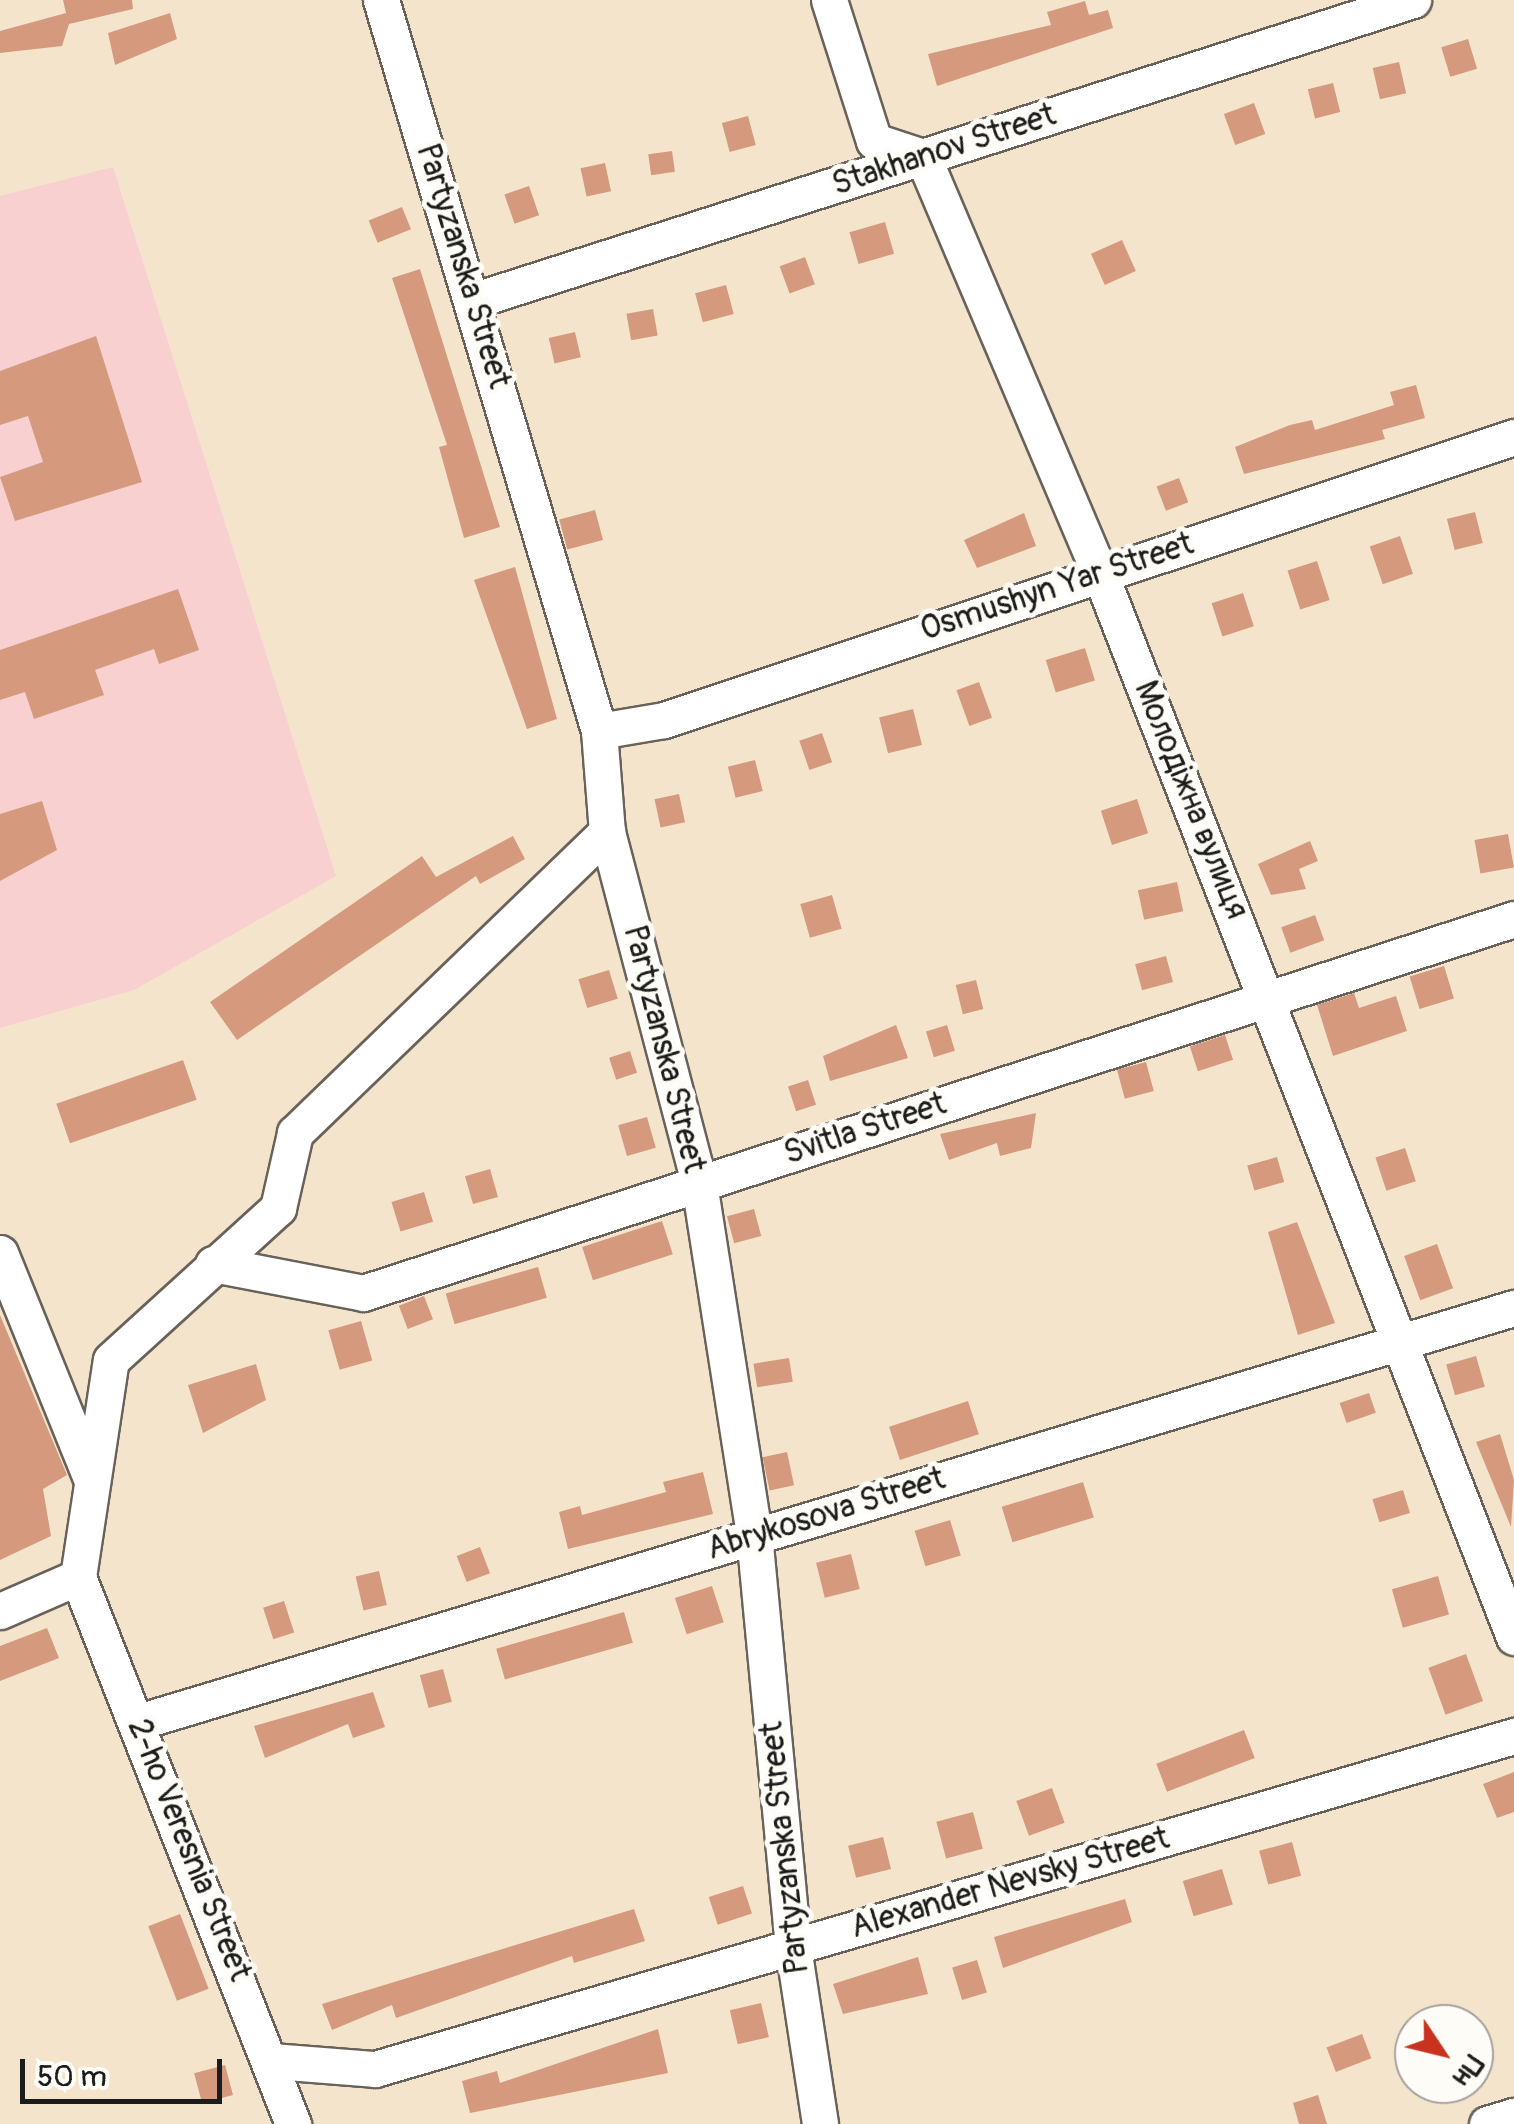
<!DOCTYPE html>
<meta charset="utf-8">
<style>
body{margin:0}
#map{position:relative;width:1514px;height:2124px;overflow:hidden;background:#f5e4cc;font-family:Pangolin,sans-serif}
div>[style]{position:absolute}
.built>*{inset:0;background:#f7d0cf}
.building>*{inset:0;background:#d59a7e;transform-origin:0 0}
.roads{filter:drop-shadow(2px 0 #68625a) drop-shadow(-2px 0 #68625a) drop-shadow(0 2px #68625a) drop-shadow(0 -2px #68625a)}
.minor>*{height:35px;margin:-17.5px;padding:0 17.5px;transform-origin:17.5px;border-radius:17.5px;background:#fff}
span{translate:-50% -50%;white-space:nowrap;text-align:center;line-height:1.15;-webkit-text-stroke:10px #fdfcf7;paint-order:stroke}
.street-label{font-size:32px;color:#1c1c1c}
.north{position:absolute;left:1394px;top:2004px;width:100px;height:100px;box-sizing:border-box;background:#fdfcf7;border:2px solid #a3a29f;border-radius:50%;rotate:125deg;font-size:28px;font-weight:700;line-height:40px;text-align:center;color:#1c1c1c}
.north::after{content:'';display:block;margin:auto;width:35px;height:45px;background:#c8321e;clip-path:polygon(50% 0,100% 100%,50% 72%,0 100%)}
.scale{position:absolute;left:20px;top:2059px;width:202px;height:45px;box-sizing:border-box;border:5px solid #1c1c1c;border-top:0;padding-left:12px;font-size:30px;line-height:35px;white-space:nowrap;color:#1c1c1c;-webkit-text-stroke:8px #fdfcf7;paint-order:stroke}
</style>
<div id="map">
<div class="built">
<div style="clip-path:polygon(113px 167px,336px 876px,134px 990px,0 1028px,0 196px)"></div>
</div>
<div class="building">
<div style="clip-path:polygon(63px 0,132px 0,133px 9px,69px 24px,62px 46px,0 53px,0 31px,66px 13px)"></div>
<div style="clip-path:polygon(1085px 1px,1089px 15px,1108px 10px,1113px 28px,937px 86px,928px 54px,1051px 25px,1047px 12px)"></div>
<div style="clip-path:polygon(170px 13px,177px 39px,115px 65px,108px 33px)"></div>
<div style="left:1468px;top:39px;width:31px;height:28px;rotate:73deg"></div>
<div style="left:1399px;top:62px;width:32px;height:27px;rotate:77deg"></div>
<div style="left:1333px;top:83px;width:30px;height:26px;rotate:76deg"></div>
<div style="left:1254px;top:103px;width:33px;height:32px;rotate:70deg"></div>
<div style="left:748px;top:116px;width:30px;height:27px;rotate:75deg"></div>
<div style="left:672px;top:151px;width:21px;height:24px;rotate:82deg"></div>
<div style="left:605px;top:163px;width:29px;height:25px;rotate:78deg"></div>
<div style="left:529px;top:186px;width:31px;height:26px;rotate:71deg"></div>
<div style="left:402px;top:207px;width:24px;height:36px;rotate:68deg"></div>
<div style="left:885px;top:222px;width:33px;height:37px;rotate:74deg"></div>
<div style="left:1122px;top:240px;width:34px;height:34px;rotate:66deg"></div>
<div style="left:805px;top:257px;width:29px;height:27px;rotate:70deg"></div>
<div style="clip-path:polygon(420px 269px,500px 527px,464px 538px,439px 447px,447px 445px,392px 278px)"></div>
<div style="left:726px;top:285px;width:30px;height:32px;rotate:75deg"></div>
<div style="left:653px;top:309px;width:27px;height:27px;rotate:80deg"></div>
<div style="left:575px;top:332px;width:26px;height:27px;rotate:77deg"></div>
<div style="clip-path:polygon(96px 336px,142px 482px,15px 521px,0 477px,43px 462px,28px 416px,0 425px,0 371px)"></div>
<div style="clip-path:polygon(1416px 385px,1425px 418px,1382px 430px,1385px 439px,1244px 474px,1235px 447px,1290px 425px,1312px 420px,1315px 430px,1394px 405px,1390px 392px)"></div>
<div style="left:1179px;top:478px;width:26px;height:24px;rotate:69deg"></div>
<div style="left:595px;top:510px;width:31px;height:37px;rotate:75deg"></div>
<div style="left:1475px;top:512px;width:32px;height:29px;rotate:76deg"></div>
<div style="clip-path:polygon(1024px 513px,1036px 546px,977px 568px,964px 540px)"></div>
<div style="left:1400px;top:536px;width:40px;height:32px;rotate:71deg"></div>
<div style="left:1317px;top:561px;width:41px;height:31px;rotate:72deg"></div>
<div style="clip-path:polygon(515px 567px,557px 719px,527px 729px,474px 580px)"></div>
<div style="clip-path:polygon(178px 589px,199px 650px,159px 664px,154px 649px,95px 670px,104px 695px,34px 719px,25px 692px,0 700px,0 650px)"></div>
<div style="left:1243px;top:593px;width:35px;height:33px;rotate:72deg"></div>
<div style="left:1085px;top:648px;width:34px;height:41px;rotate:73deg"></div>
<div style="left:979px;top:682px;width:38px;height:24px;rotate:70deg"></div>
<div style="left:913px;top:709px;width:37px;height:35px;rotate:76deg"></div>
<div style="left:822px;top:733px;width:31px;height:24px;rotate:71deg"></div>
<div style="left:755px;top:760px;width:32px;height:28px;rotate:76deg"></div>
<div style="left:679px;top:794px;width:29px;height:25px;rotate:78deg"></div>
<div style="left:1137px;top:799px;width:36px;height:38px;rotate:72deg"></div>
<div style="clip-path:polygon(42px 801px,57px 850px,0 881px,0 814px)"></div>
<div style="left:1508px;top:834px;width:34px;height:34px;rotate:80deg"></div>
<div style="clip-path:polygon(513px 836px,525px 859px,480px 884px,476px 876px,237px 1040px,210px 1002px,422px 856px,436px 877px)"></div>
<div style="clip-path:polygon(1310px 841px,1318px 861px,1299px 869px,1306px 889px,1271px 895px,1258px 864px)"></div>
<div style="left:1177px;top:882px;width:30px;height:40px;rotate:78deg"></div>
<div style="left:832px;top:895px;width:35px;height:33px;rotate:74deg"></div>
<div style="left:1315px;top:915px;width:27px;height:36px;rotate:70deg"></div>
<div style="left:1166px;top:956px;width:27px;height:32px;rotate:75deg"></div>
<div style="left:1444px;top:966px;width:34px;height:36px;rotate:73deg"></div>
<div style="left:609px;top:970px;width:30px;height:32px;rotate:73deg"></div>
<div style="left:976px;top:980px;width:30px;height:21px;rotate:76deg"></div>
<div style="clip-path:polygon(1354px 993px,1359px 1008px,1396px 996px,1407px 1031px,1333px 1056px,1317px 1005px)"></div>
<div style="clip-path:polygon(896px 1025px,908px 1058px,830px 1081px,823px 1056px)"></div>
<div style="left:947px;top:1025px;width:27px;height:22px;rotate:73deg"></div>
<div style="left:1225px;top:1035px;width:26px;height:37px;rotate:72deg"></div>
<div style="left:630px;top:1051px;width:23px;height:22px;rotate:72deg"></div>
<div style="left:183px;top:1060px;width:42px;height:134px;rotate:71deg"></div>
<div style="left:1146px;top:1062px;width:30px;height:30px;rotate:75deg"></div>
<div style="left:808px;top:1080px;width:26px;height:21px;rotate:72deg"></div>
<div style="clip-path:polygon(1036px 1113px,1031px 1148px,1000px 1156px,997px 1143px,949px 1160px,940px 1134px)"></div>
<div style="left:647px;top:1117px;width:32px;height:30px;rotate:74deg"></div>
<div style="left:1405px;top:1148px;width:35px;height:31px;rotate:72deg"></div>
<div style="left:1277px;top:1157px;width:26px;height:31px;rotate:74deg"></div>
<div style="left:490px;top:1169px;width:29px;height:26px;rotate:74deg"></div>
<div style="left:424px;top:1192px;width:31px;height:34px;rotate:73deg"></div>
<div style="left:754px;top:1209px;width:28px;height:28px;rotate:75deg"></div>
<div style="left:662px;top:1221px;width:35px;height:84px;rotate:72deg"></div>
<div style="clip-path:polygon(1297px 1222px,1335px 1323px,1298px 1335px,1268px 1232px)"></div>
<div style="left:1437px;top:1244px;width:47px;height:35px;rotate:70deg"></div>
<div style="left:538px;top:1267px;width:32px;height:96px;rotate:74deg"></div>
<div style="left:424px;top:1296px;width:25px;height:27px;rotate:69deg"></div>
<div style="clip-path:polygon(0 1315px,67px 1475px,43px 1489px,51px 1536px,0 1560px)"></div>
<div style="left:361px;top:1321px;width:41px;height:34px;rotate:74deg"></div>
<div style="left:1476px;top:1356px;width:32px;height:31px;rotate:74deg"></div>
<div style="left:789px;top:1358px;width:24px;height:36px;rotate:81deg"></div>
<div style="clip-path:polygon(256px 1364px,266px 1400px,203px 1433px,188px 1385px)"></div>
<div style="left:1369px;top:1393px;width:21px;height:31px;rotate:71deg"></div>
<div style="left:968px;top:1401px;width:35px;height:83px;rotate:72deg"></div>
<div style="clip-path:polygon(1500px 1434px,1514px 1480px,1511px 1527px,1476px 1442px)"></div>
<div style="left:787px;top:1452px;width:34px;height:25px;rotate:78deg"></div>
<div style="clip-path:polygon(703px 1472px,713px 1514px,568px 1549px,559px 1512px,580px 1506px,582px 1515px,666px 1492px,663px 1482px)"></div>
<div style="left:1083px;top:1482px;width:37px;height:85px;rotate:73deg"></div>
<div style="left:1403px;top:1490px;width:24px;height:32px;rotate:73deg"></div>
<div style="left:950px;top:1520px;width:37px;height:37px;rotate:73deg"></div>
<div style="left:480px;top:1547px;width:28px;height:25px;rotate:69deg"></div>
<div style="left:851px;top:1554px;width:36px;height:36px;rotate:76deg"></div>
<div style="left:379px;top:1571px;width:35px;height:24px;rotate:77deg"></div>
<div style="left:1438px;top:1576px;width:40px;height:48px;rotate:74deg"></div>
<div style="left:712px;top:1586px;width:38px;height:39px;rotate:72deg"></div>
<div style="left:284px;top:1601px;width:33px;height:22px;rotate:72deg"></div>
<div style="left:624px;top:1612px;width:32px;height:133px;rotate:74deg"></div>
<div style="clip-path:polygon(47px 1628px,59px 1658px,0 1681px,0 1646px)"></div>
<div style="left:1466px;top:1654px;width:50px;height:40px;rotate:70deg"></div>
<div style="left:443px;top:1669px;width:34px;height:24px;rotate:75deg"></div>
<div style="clip-path:polygon(373px 1692px,385px 1727px,353px 1738px,348px 1724px,265px 1758px,254px 1726px)"></div>
<div style="left:1244px;top:1730px;width:30px;height:94px;rotate:69deg"></div>
<div style="clip-path:polygon(1514px 1772px,1514px 1812px,1497px 1818px,1483px 1784px)"></div>
<div style="left:1052px;top:1788px;width:37px;height:38px;rotate:70deg"></div>
<div style="left:973px;top:1812px;width:38px;height:38px;rotate:75deg"></div>
<div style="left:883px;top:1837px;width:33px;height:36px;rotate:76deg"></div>
<div style="left:1292px;top:1842px;width:35px;height:34px;rotate:75deg"></div>
<div style="left:1222px;top:1869px;width:37px;height:41px;rotate:73deg"></div>
<div style="left:743px;top:1886px;width:29px;height:36px;rotate:72deg"></div>
<div style="clip-path:polygon(1125px 1899px,1132px 1922px,1003px 1968px,994px 1937px)"></div>
<div style="clip-path:polygon(634px 1909px,645px 1941px,574px 1963px,572px 1956px,396px 2018px,392px 2005px,332px 2030px,322px 2004px)"></div>
<div style="left:180px;top:1914px;width:80px;height:34px;rotate:69deg"></div>
<div style="clip-path:polygon(918px 1957px,928px 1994px,843px 2014px,833px 1984px)"></div>
<div style="left:977px;top:1960px;width:34px;height:26px;rotate:73deg"></div>
<div style="left:761px;top:2003px;width:35px;height:32px;rotate:77deg"></div>
<div style="clip-path:polygon(658px 2029px,668px 2073px,470px 2113px,462px 2081px,497px 2071px,500px 2083px)"></div>
<div style="left:1362px;top:2034px;width:26px;height:38px;rotate:69deg"></div>
<div style="left:225px;top:2065px;width:31px;height:32px;rotate:75deg"></div>
<div style="clip-path:polygon(1318px 2095px,1327px 2124px,1299px 2124px,1293px 2103px)"></div>
</div>
<div class="roads">
<div class="minor">
<div style="left:381px;top:0;width:763px;rotate:73.39deg"></div>
<div style="left:599px;top:731px;width:101px;rotate:85.5deg"></div>
<div style="left:607px;top:832px;width:363px;rotate:75.3deg"></div>
<div style="left:699px;top:1183px;width:355px;rotate:81.1deg"></div>
<div style="left:754px;top:1534px;width:415px;rotate:84.6deg"></div>
<div style="left:793px;top:1947px;width:179px;rotate:81.3deg"></div>
<div style="left:829px;top:0;width:148px;rotate:72.3deg"></div>
<div style="left:874px;top:141px;width:52px;rotate:18.1deg"></div>
<div style="left:923px;top:157px;width:450px;rotate:67deg"></div>
<div style="left:1099px;top:571px;width:1144px;rotate:68.73deg"></div>
<div style="left:475px;top:300px;width:985px;rotate:-17.74deg"></div>
<div style="left:599px;top:731px;width:66px;rotate:-9.6deg"></div>
<div style="left:664px;top:720px;width:896px;rotate:-18.41deg"></div>
<div style="left:0;top:1253px;width:246px;rotate:68deg"></div>
<div style="left:213px;top:1264px;width:153px;rotate:10.9deg"></div>
<div style="left:363px;top:1293px;width:1210px;rotate:-18deg"></div>
<div style="left:78px;top:1577px;width:219px;rotate:-81.4deg"></div>
<div style="left:111px;top:1360px;width:226px;rotate:-42.3deg"></div>
<div style="left:278px;top:1208px;width:77px;rotate:-77.2deg"></div>
<div style="left:295px;top:1133px;width:434px;rotate:-44deg"></div>
<div style="left:78px;top:1577px;width:588px;rotate:68.54deg"></div>
<div style="left:0;top:1611px;width:85px;rotate:-23.6deg"></div>
<div style="left:138px;top:1722px;width:1437px;rotate:-16.75deg"></div>
<div style="left:273px;top:2061px;width:102px;rotate:4.5deg"></div>
<div style="left:375px;top:2069px;width:1187px;rotate:-16.3deg"></div>
<div style="left:1487px;top:2124px;width:28px;rotate:-17deg"></div>
</div>
</div>
<div class="street-label">
<span style="left:944px;top:150px;rotate:-18deg">Stakhanov Street</span>
<span style="left:463px;top:266px;rotate:73deg">Partyzanska Street</span>
<span style="left:1057px;top:587px;rotate:-18deg">Osmushyn Yar Street</span>
<span style="left:1191px;top:800px;rotate:68deg">Молодіжна вулиця</span>
<span style="left:664px;top:1049px;rotate:76deg">Partyzanska Street</span>
<span style="left:865px;top:1129px;rotate:-18deg">Svitla Street</span>
<span style="left:826px;top:1514px;rotate:-17deg">Abrykosova Street</span>
<span style="left:785px;top:1848px;rotate:-96deg">Partyzanska Street</span>
<span style="left:189px;top:1850px;rotate:68deg">2-ho Veresnia Street</span>
<span style="left:1010px;top:1883px;rotate:-16deg">Alexander Nevsky Street</span>
</div>
<div class="north">Пн</div>
<div class="scale">50 m</div>
</div>
